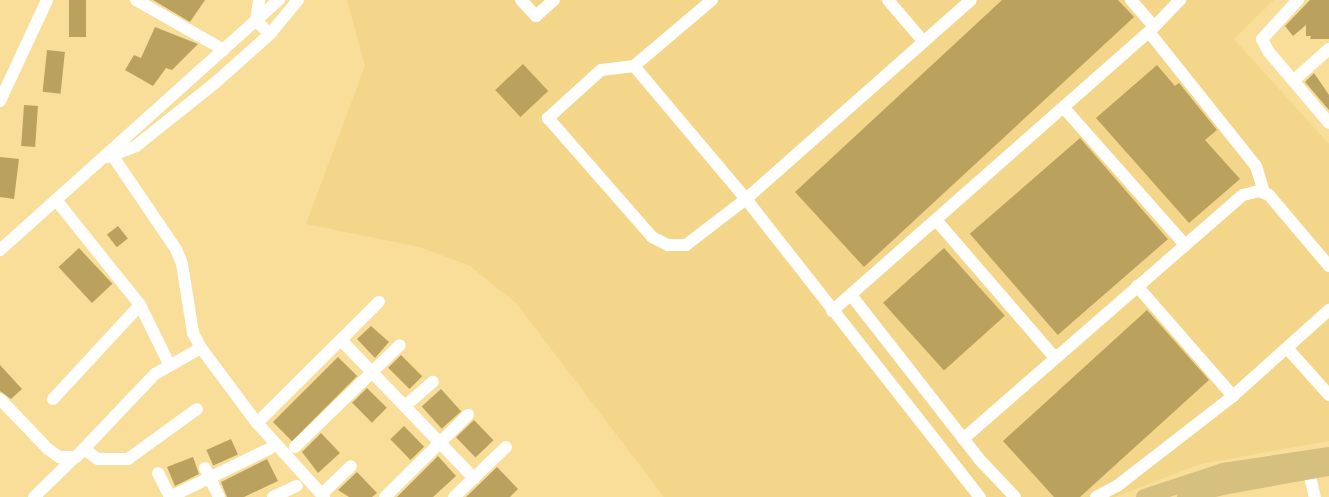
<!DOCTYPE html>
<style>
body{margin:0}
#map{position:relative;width:1329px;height:497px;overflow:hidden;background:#f9de9a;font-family:Helvetica,sans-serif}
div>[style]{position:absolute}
.built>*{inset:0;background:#f4d68a}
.building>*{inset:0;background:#baa15e;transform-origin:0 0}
.minor>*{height:12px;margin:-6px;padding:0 6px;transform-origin:6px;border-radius:6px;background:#fff}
.major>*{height:16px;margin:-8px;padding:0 8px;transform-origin:8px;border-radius:8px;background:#d6c080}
span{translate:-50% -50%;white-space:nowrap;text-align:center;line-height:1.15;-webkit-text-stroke:4.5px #fff;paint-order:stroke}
</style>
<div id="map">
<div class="built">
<div style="clip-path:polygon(347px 0,1274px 0,1234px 39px,1329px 144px,1329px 441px,1200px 464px,1115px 497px,664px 497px,516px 303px,470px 266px,419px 247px,306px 224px,365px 66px)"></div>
</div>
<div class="building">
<div style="left:69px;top:0;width:17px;height:37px"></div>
<div style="clip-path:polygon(153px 0,205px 0,190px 22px)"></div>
<div style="clip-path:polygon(1002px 0,1118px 0,1134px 17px,864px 267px,795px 192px)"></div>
<div style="clip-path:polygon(1310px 0,1329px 0,1329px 39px,1310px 39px,1311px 36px,1306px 36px,1306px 25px,1293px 36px,1285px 26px)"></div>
<div style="clip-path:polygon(155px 27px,198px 44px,172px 70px,166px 68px,153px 86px,125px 70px,134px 55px,141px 58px)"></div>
<div style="left:47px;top:50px;width:18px;height:42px;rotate:6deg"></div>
<div style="left:523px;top:64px;width:37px;height:38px;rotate:47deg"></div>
<div style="clip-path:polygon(1157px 65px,1175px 86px,1179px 83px,1217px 130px,1205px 140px,1240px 179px,1189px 223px,1096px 118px)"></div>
<div style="clip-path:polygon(1314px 73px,1329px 95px,1329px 110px,1305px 82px)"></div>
<div style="left:24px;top:105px;width:14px;height:41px;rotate:4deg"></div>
<div style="left:1080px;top:138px;width:134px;height:146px;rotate:49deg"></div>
<div style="clip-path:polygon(0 157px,19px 159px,14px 199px,0 197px)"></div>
<div style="left:118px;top:226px;width:16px;height:14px;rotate:52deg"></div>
<div style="left:79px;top:248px;width:49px;height:28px;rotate:47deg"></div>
<div style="left:944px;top:248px;width:91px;height:82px;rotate:48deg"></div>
<div style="clip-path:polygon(1147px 310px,1209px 380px,1080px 497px,1054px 497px,1003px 441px)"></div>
<div style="clip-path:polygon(371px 326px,389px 342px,375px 358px,357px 339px)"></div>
<div style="left:401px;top:355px;width:30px;height:18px;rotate:45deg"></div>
<div style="left:338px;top:357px;width:27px;height:92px;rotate:45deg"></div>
<div style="clip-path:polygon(0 365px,22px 389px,11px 399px,0 391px)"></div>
<div style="left:367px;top:388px;width:28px;height:21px;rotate:45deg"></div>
<div style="left:441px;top:389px;width:30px;height:26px;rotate:48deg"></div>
<div style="left:474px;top:420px;width:28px;height:25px;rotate:46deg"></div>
<div style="left:404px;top:426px;width:29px;height:19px;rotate:46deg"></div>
<div style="clip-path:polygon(321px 433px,340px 453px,318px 473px,302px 452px)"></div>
<div style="left:231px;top:439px;width:17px;height:27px;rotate:66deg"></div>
<div style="clip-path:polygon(438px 456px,456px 476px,433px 497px,397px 497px)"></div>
<div style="clip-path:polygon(193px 457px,199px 474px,175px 486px,167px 467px)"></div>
<div style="clip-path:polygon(267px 459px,278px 481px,244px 497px,227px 497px,221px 482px)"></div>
<div style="clip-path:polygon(497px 467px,518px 489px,510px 497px,466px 497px)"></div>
<div style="clip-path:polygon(357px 472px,377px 493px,372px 497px,349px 497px,338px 490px)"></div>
</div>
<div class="minor">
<div style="left:136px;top:0;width:101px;rotate:29.6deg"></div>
<div style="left:259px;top:0;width:21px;rotate:98deg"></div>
<div style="left:256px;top:21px;width:19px;rotate:43deg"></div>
<div style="left:521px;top:0;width:22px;rotate:47deg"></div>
<div style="left:536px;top:16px;width:24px;rotate:-42deg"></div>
<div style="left:712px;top:0;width:102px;rotate:139.8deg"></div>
<div style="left:634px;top:66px;width:33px;rotate:173deg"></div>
<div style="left:601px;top:70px;width:72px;rotate:137.8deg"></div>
<div style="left:548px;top:118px;width:158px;rotate:48.8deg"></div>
<div style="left:652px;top:237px;width:18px;rotate:27deg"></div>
<div style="left:668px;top:245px;width:18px"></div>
<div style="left:686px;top:245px;width:76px;rotate:-37.5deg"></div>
<div style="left:746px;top:199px;width:300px;rotate:-41.5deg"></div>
<div style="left:888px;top:0;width:54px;rotate:49.5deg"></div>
<div style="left:1131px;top:0;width:33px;rotate:49deg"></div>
<div style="left:1298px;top:0;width:53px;rotate:132.7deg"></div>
<div style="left:1262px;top:39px;width:13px;rotate:63deg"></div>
<div style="left:1268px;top:51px;width:94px;rotate:49.7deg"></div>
<div style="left:1149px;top:32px;width:171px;rotate:51.4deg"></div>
<div style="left:1256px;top:166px;width:28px;rotate:73deg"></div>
<div style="left:634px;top:66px;width:174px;rotate:49.9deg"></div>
<div style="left:746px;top:199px;width:379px;rotate:51.9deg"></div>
<div style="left:1294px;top:80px;width:47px;rotate:-41.5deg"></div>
<div style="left:0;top:101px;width:111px;rotate:-65deg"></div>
<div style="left:1064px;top:108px;width:183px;rotate:48.5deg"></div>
<div style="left:110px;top:152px;width:117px;rotate:55.8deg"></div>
<div style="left:176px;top:249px;width:16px;rotate:68deg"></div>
<div style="left:182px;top:264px;width:70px;rotate:80.9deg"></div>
<div style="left:193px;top:333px;width:17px;rotate:62deg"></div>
<div style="left:201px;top:348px;width:94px;rotate:53.3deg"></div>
<div style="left:257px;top:423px;width:100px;rotate:47.8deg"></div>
<div style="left:108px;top:157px;width:30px;rotate:-21deg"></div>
<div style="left:136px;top:146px;width:101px;rotate:-38.6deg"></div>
<div style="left:215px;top:83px;width:74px;rotate:-41.7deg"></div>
<div style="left:270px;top:34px;width:44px;rotate:-50.5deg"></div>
<div style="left:56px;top:200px;width:134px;rotate:51.3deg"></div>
<div style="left:140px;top:305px;width:66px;rotate:63.8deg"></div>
<div style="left:936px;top:220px;width:182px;rotate:49.2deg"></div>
<div style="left:0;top:250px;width:375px;rotate:-41.9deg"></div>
<div style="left:1137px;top:286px;width:146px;rotate:48.9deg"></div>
<div style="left:851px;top:295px;width:208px;rotate:52deg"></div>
<div style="left:979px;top:459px;width:52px;rotate:46.5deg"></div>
<div style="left:832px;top:311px;width:422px;rotate:-41.4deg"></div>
<div style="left:1149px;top:32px;width:45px;rotate:-45.9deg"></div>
<div style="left:341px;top:340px;width:192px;rotate:46.1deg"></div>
<div style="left:1287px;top:348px;width:63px;rotate:48.2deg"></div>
<div style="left:0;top:399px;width:69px;rotate:46.2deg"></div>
<div style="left:48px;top:449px;width:14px;rotate:36deg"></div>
<div style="left:59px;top:457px;width:17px"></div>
<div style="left:76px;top:457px;width:115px;rotate:-46.4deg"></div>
<div style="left:155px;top:374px;width:53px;rotate:-29.5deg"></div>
<div style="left:53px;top:399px;width:128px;rotate:-47.2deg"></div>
<div style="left:405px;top:406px;width:37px;rotate:-41deg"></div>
<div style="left:257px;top:423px;width:172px;rotate:-44.8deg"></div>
<div style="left:963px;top:439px;width:371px;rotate:-41.1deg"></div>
<div style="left:1243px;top:195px;width:16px;rotate:-14deg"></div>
<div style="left:1259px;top:191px;width:11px;rotate:22deg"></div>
<div style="left:1269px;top:195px;width:93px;rotate:49.8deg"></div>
<div style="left:295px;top:447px;width:146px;rotate:-44.2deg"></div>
<div style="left:85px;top:450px;width:16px;rotate:35deg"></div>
<div style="left:98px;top:459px;width:30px"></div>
<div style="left:128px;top:459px;width:85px;rotate:-35.9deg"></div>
<div style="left:205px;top:468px;width:32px;rotate:64deg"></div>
<div style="left:1309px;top:472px;width:26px;rotate:77deg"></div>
<div style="left:158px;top:473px;width:27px;rotate:63deg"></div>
<div style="left:322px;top:494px;width:40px;rotate:-44deg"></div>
<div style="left:34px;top:497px;width:57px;rotate:-44.3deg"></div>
<div style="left:170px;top:497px;width:110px;rotate:-25.9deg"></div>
<div style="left:273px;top:497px;width:26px;rotate:-25deg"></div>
<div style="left:385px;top:497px;width:117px;rotate:-44.7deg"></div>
<div style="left:454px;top:497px;width:72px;rotate:-43.9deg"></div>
<div style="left:1096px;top:497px;width:24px;rotate:-28deg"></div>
<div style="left:1117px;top:486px;width:147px;rotate:-37.8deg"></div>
<div style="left:1233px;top:396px;width:129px;rotate:-41.9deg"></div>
</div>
<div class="major">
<div style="left:1144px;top:497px;width:83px;rotate:-18.2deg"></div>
<div style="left:1223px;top:471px;width:107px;rotate:-8.6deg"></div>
<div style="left:1185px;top:497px;width:38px;rotate:-15deg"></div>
<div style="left:1222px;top:487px;width:109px;rotate:-10.1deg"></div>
</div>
</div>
